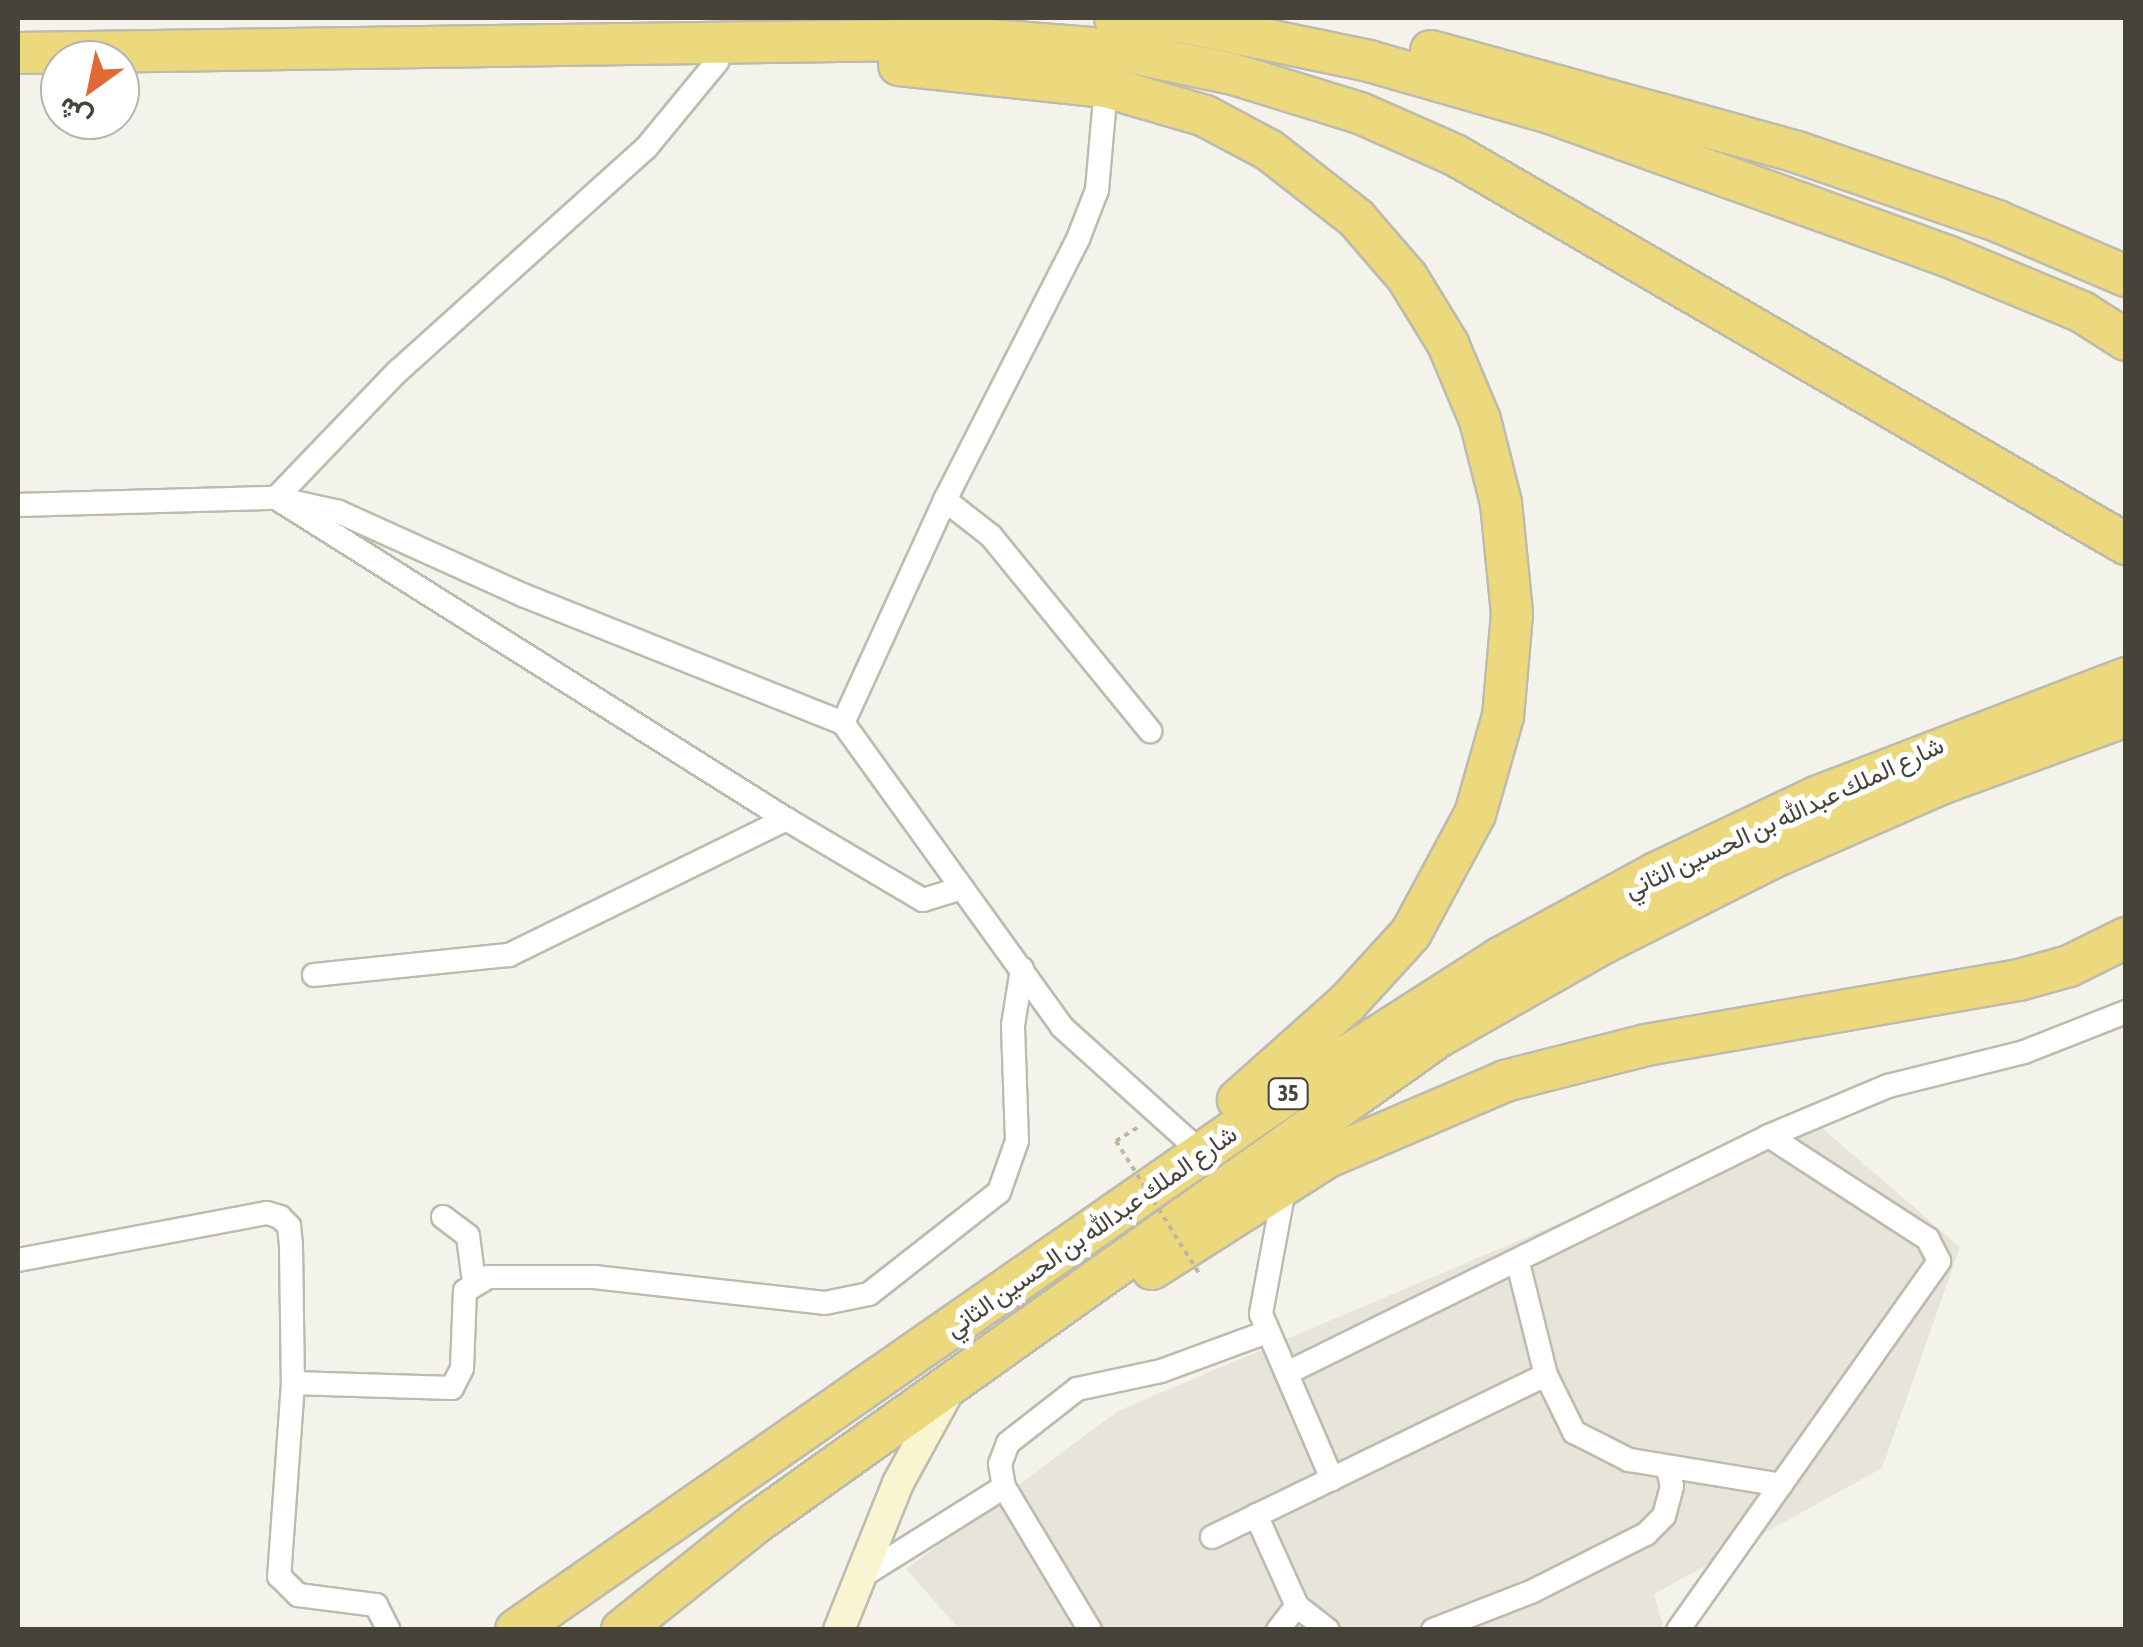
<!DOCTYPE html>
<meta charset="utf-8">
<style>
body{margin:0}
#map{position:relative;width:2143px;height:1647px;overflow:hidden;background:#f3f2eb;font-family:"Asap Condensed",Vazirmatn,sans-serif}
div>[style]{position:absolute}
.residential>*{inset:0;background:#e7e4d9}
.path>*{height:4px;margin-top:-2px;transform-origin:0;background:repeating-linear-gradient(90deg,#beb8a1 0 5px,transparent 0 10px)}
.roads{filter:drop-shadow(2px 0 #bebbae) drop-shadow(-2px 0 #bebbae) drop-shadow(0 2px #bebbae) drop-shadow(0 -2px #bebbae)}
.street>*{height:22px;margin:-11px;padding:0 11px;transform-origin:11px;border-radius:11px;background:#fff}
.secondary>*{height:30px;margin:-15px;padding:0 15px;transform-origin:15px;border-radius:15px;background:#f8f5d0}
.highway>*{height:40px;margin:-20px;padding:0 20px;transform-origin:20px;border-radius:20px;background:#ecd87d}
.path-bridge>*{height:4px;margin-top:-2px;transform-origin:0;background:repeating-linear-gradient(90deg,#beb8a1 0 5px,transparent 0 10px)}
span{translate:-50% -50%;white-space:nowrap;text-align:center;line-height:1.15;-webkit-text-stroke:10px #fff;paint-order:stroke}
.shield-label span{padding:2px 8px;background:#fff;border:2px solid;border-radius:8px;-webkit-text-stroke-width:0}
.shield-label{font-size:22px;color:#474339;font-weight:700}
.street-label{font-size:25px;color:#474339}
.frame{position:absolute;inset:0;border:20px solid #474339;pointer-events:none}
.north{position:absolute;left:40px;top:40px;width:100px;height:100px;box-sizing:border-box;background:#fff;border:2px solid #b5b4b0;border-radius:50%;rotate:213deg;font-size:28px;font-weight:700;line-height:40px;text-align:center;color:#474339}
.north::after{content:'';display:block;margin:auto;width:35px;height:45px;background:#e06935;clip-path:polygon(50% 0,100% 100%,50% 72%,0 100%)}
</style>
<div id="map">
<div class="residential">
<div style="clip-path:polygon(1809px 1117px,1960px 1247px,1882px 1468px,1654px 1594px,1664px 1629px,959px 1629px,906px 1569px,1118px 1411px)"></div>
</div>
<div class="path">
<div style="left:1116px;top:1141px;width:28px;rotate:-32deg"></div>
</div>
<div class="roads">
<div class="street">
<div style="left:945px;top:500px;width:58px;rotate:38deg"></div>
<div style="left:991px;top:536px;width:252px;rotate:50.8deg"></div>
<div style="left:18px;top:505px;width:258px;rotate:-1.6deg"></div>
<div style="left:276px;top:498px;width:65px;rotate:12.5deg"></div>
<div style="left:339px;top:512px;width:202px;rotate:24.3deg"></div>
<div style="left:523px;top:595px;width:345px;rotate:21.8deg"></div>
<div style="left:843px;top:723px;width:375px;rotate:54.2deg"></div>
<div style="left:1062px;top:1027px;width:191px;rotate:42deg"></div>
<div style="left:843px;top:723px;width:245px;rotate:-65.4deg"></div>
<div style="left:945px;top:500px;width:293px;rotate:-63deg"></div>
<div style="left:1078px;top:239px;width:53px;rotate:-68.8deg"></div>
<div style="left:1097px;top:190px;width:103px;rotate:-85deg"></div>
<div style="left:786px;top:819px;width:159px;rotate:30.6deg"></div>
<div style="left:923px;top:900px;width:39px;rotate:-17deg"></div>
<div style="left:314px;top:975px;width:196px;rotate:-5.9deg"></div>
<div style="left:509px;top:955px;width:309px;rotate:-26.1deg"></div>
<div style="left:786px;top:819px;width:603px;rotate:-147.81deg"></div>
<div style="left:276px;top:498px;width:175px;rotate:-46.2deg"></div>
<div style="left:397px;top:372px;width:335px;rotate:-42deg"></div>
<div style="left:646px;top:148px;width:112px;rotate:-50.5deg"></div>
<div style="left:1285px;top:1184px;width:132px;rotate:100.5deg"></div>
<div style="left:1261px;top:1314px;width:180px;rotate:66.7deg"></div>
<div style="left:443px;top:1217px;width:31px;rotate:37deg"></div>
<div style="left:468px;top:1236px;width:46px;rotate:82.6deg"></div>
<div style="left:18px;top:1260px;width:253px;rotate:-10.7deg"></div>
<div style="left:267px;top:1213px;width:14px;rotate:17deg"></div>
<div style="left:280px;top:1217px;width:13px;rotate:45deg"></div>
<div style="left:289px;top:1226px;width:20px;rotate:84deg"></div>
<div style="left:291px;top:1246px;width:137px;rotate:89.2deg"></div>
<div style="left:293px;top:1383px;width:194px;rotate:94.1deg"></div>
<div style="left:279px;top:1576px;width:27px;rotate:45deg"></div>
<div style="left:298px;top:1595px;width:79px;rotate:7.3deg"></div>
<div style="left:376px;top:1605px;width:28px;rotate:63deg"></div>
<div style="left:1518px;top:1263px;width:115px;rotate:76deg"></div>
<div style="left:1546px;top:1375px;width:64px;rotate:63.8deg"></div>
<div style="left:1574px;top:1432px;width:62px;rotate:27deg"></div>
<div style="left:1629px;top:1460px;width:154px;rotate:9.3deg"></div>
<div style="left:1287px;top:1373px;width:537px;rotate:-26.18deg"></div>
<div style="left:1769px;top:1136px;width:129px;rotate:-22.8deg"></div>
<div style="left:1888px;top:1086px;width:140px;rotate:-14deg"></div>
<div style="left:2024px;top:1052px;width:110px;rotate:-21.4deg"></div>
<div style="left:293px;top:1383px;width:159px;rotate:1.8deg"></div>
<div style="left:452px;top:1388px;width:22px;rotate:-63deg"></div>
<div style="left:462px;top:1368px;width:77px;rotate:-87.8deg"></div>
<div style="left:465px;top:1291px;width:27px;rotate:-31deg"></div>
<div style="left:488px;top:1277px;width:106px"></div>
<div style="left:594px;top:1277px;width:232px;rotate:6.4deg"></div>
<div style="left:825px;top:1303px;width:45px;rotate:-11.6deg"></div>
<div style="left:869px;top:1294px;width:165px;rotate:-38.1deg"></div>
<div style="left:999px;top:1192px;width:54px;rotate:-70.6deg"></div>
<div style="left:1017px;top:1141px;width:116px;rotate:-92deg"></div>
<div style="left:1013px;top:1025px;width:57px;rotate:-80.9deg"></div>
<div style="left:1256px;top:1515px;width:100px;rotate:65.7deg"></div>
<div style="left:1297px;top:1606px;width:39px;rotate:38deg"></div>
<div style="left:1212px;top:1537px;width:371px;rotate:-25.9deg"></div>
<div style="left:859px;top:1578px;width:171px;rotate:-32.1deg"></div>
<div style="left:1090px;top:1630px;width:167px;rotate:-121deg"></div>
<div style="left:1004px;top:1487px;width:23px;rotate:-100deg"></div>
<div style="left:1000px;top:1464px;width:22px;rotate:-69deg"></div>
<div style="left:1008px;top:1443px;width:88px;rotate:-38deg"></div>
<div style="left:1077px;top:1389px;width:86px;rotate:-12.1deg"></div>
<div style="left:1161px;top:1371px;width:113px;rotate:-20.2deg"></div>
<div style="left:1278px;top:1630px;width:31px;rotate:-52deg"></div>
<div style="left:1433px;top:1630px;width:107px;rotate:-21.3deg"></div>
<div style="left:1533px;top:1591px;width:127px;rotate:-26.8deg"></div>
<div style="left:1646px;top:1534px;width:25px;rotate:-45deg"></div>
<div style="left:1664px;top:1516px;width:31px;rotate:-75deg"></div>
<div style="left:1672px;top:1486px;width:16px;rotate:-104deg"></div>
<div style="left:1678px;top:1630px;width:452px;rotate:-54.7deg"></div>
<div style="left:1939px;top:1261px;width:25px;rotate:-117deg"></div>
<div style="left:1928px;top:1239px;width:189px;rotate:-147.1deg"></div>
</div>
<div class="secondary">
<div style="left:839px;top:1630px;width:158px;rotate:-68.1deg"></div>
<div style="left:898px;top:1483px;width:104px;rotate:-61.2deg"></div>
</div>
<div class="highway">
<div style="left:1115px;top:18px;width:66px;rotate:3.5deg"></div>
<div style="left:1181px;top:22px;width:192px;rotate:11.7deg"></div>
<div style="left:1369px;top:61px;width:185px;rotate:16deg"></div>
<div style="left:1547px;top:112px;width:425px;rotate:19.8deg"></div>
<div style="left:1947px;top:256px;width:146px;rotate:22.5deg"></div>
<div style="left:2082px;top:312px;width:52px;rotate:32.5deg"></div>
<div style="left:1431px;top:51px;width:380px;rotate:15.4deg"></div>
<div style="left:1797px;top:152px;width:212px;rotate:19deg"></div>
<div style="left:1997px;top:221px;width:140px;rotate:23.1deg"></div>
<div style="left:18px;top:53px;width:960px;rotate:-0.84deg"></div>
<div style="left:978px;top:39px;width:139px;rotate:4.5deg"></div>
<div style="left:1117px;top:50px;width:118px;rotate:11.7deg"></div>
<div style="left:1233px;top:74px;width:133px;rotate:17.1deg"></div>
<div style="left:1360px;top:113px;width:104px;rotate:23.9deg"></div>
<div style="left:1455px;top:155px;width:776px;rotate:30.1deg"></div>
<div style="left:899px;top:65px;width:208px;rotate:6.1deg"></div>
<div style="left:1106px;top:87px;width:103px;rotate:16.3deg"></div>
<div style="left:1205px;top:116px;width:72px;rotate:28deg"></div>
<div style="left:1269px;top:150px;width:110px;rotate:38deg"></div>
<div style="left:1356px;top:218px;width:78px;rotate:49.2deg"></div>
<div style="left:1407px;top:277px;width:79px;rotate:58.5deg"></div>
<div style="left:1448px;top:344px;width:82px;rotate:67.2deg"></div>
<div style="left:1480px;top:420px;width:86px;rotate:75.8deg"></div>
<div style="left:1501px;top:503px;width:112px;rotate:84.3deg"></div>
<div style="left:1512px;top:614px;width:102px;rotate:95deg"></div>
<div style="left:1503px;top:716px;width:102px;rotate:105.9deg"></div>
<div style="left:1475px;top:814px;width:135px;rotate:118.3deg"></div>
<div style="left:1411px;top:933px;width:95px;rotate:132.4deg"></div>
<div style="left:1347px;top:1003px;width:146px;rotate:138.3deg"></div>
<div style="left:1152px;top:1269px;width:209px;rotate:-32.5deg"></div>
<div style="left:1328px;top:1157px;width:193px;rotate:-23.2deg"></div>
<div style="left:1505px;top:1081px;width:146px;rotate:-14.3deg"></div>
<div style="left:1646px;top:1045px;width:379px;rotate:-9.9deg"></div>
<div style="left:2019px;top:980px;width:52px;rotate:-15.6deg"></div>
<div style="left:2069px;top:966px;width:64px;rotate:-26.2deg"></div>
<div style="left:516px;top:1630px;width:925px;rotate:-34.82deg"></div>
<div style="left:1275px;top:1102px;width:267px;rotate:-32.6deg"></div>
<div style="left:1500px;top:958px;width:178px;rotate:-28.6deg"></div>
<div style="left:1656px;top:873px;width:177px;rotate:-25.4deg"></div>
<div style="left:1816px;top:797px;width:332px;rotate:-21deg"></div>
<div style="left:622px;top:1630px;width:173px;rotate:-38.7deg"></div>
<div style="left:757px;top:1522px;width:836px;rotate:-35.46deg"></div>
<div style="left:1438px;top:1037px;width:189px;rotate:-29.6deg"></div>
<div style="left:1602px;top:944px;width:188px;rotate:-26.8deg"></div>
<div style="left:1770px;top:859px;width:189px;rotate:-23.7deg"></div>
<div style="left:1943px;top:783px;width:195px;rotate:-20.1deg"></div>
</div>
</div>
<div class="path-bridge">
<div style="left:1116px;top:1141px;width:158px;rotate:57.9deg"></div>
</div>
<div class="shield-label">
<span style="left:1288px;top:1094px">35</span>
</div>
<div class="street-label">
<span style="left:1784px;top:817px;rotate:-25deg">شارع الملك عبدالله بن الحسين الثاني</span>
<span style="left:1091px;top:1231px;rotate:-35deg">شارع الملك عبدالله بن الحسين الثاني</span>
</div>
<div class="frame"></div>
<div class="north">ش</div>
</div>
